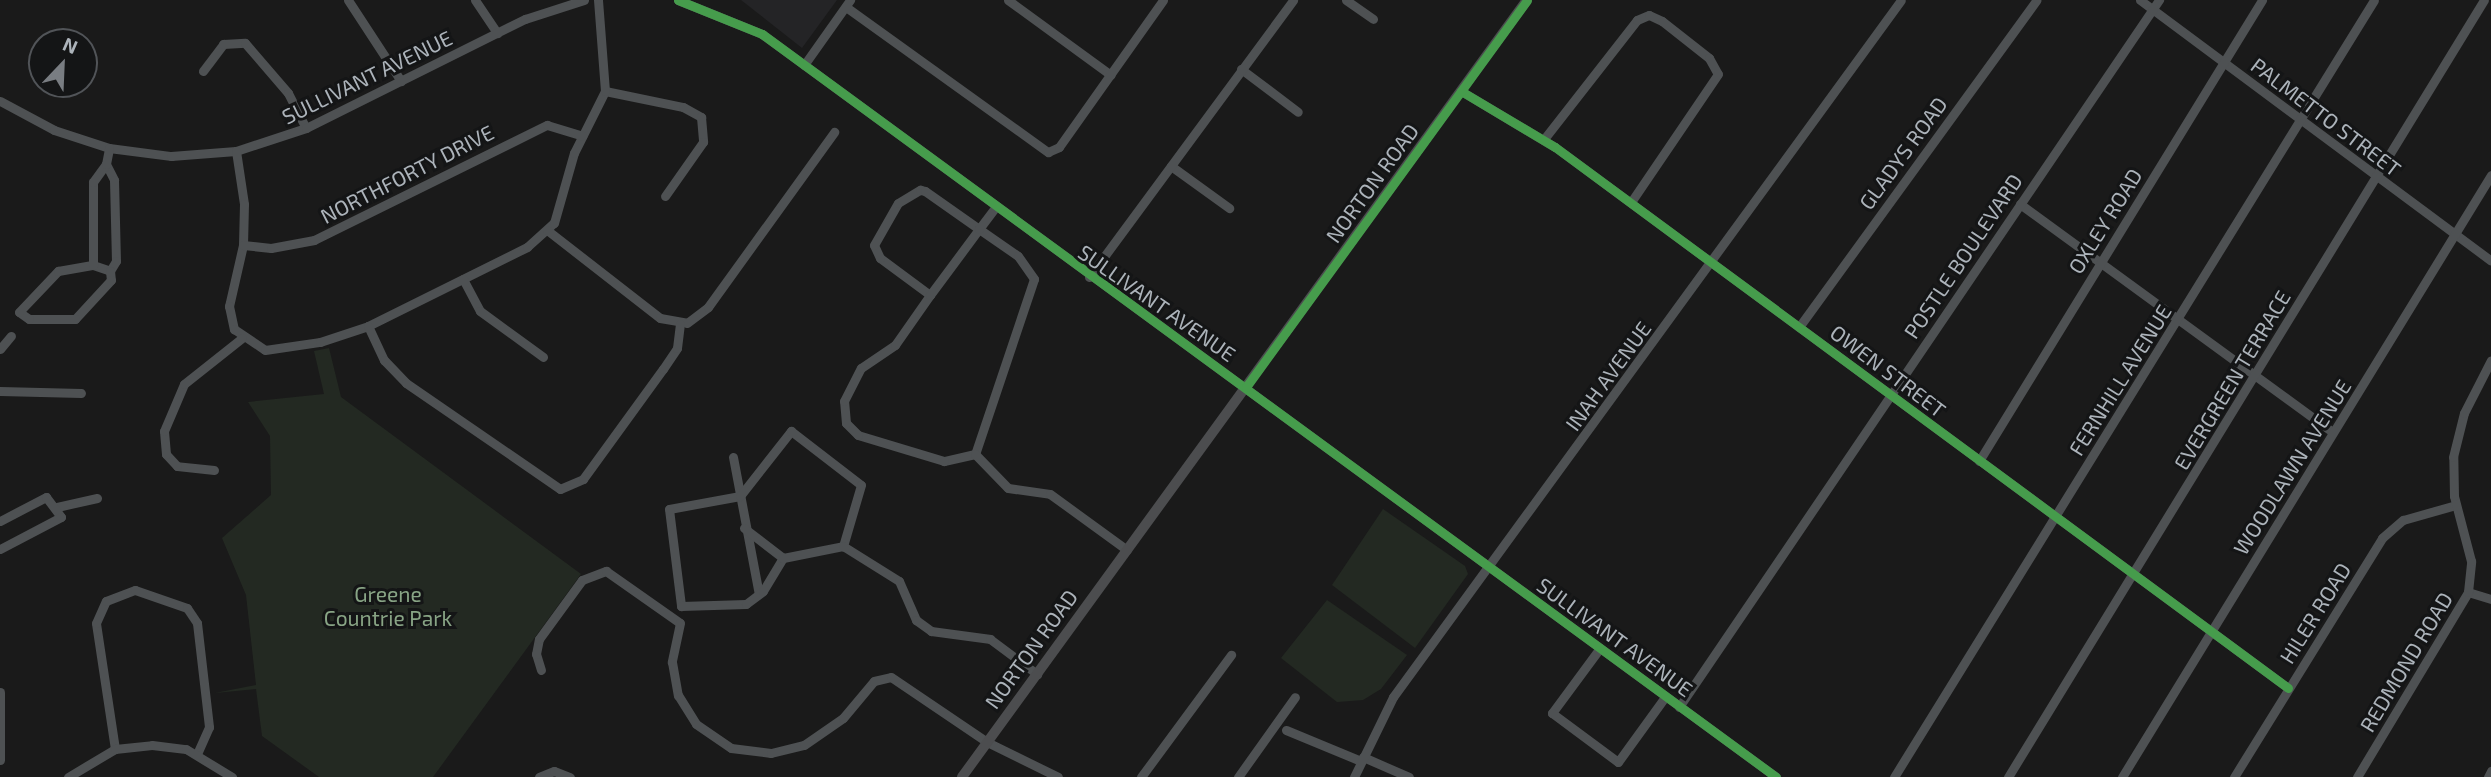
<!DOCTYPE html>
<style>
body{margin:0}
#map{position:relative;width:2491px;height:777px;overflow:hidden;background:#1a1a1a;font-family:"Exo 2",sans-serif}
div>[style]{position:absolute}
.built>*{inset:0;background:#242426}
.green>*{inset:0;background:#232922}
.minor>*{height:9px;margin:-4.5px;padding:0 4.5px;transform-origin:4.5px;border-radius:4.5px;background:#4e5153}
.major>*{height:10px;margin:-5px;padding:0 5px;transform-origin:5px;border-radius:5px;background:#4c4d4f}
.cycleway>*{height:9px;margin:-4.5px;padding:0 4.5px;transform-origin:4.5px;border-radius:4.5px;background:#469c4c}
span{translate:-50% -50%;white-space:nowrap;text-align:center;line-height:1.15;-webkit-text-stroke:6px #141516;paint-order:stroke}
.street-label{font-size:21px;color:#acb3ba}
.park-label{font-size:21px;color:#88a485}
.north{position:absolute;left:28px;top:28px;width:70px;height:70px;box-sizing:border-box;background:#141516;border:2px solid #515458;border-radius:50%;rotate:23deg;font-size:19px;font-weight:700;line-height:28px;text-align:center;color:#acb3ba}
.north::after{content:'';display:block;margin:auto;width:24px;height:32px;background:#797d82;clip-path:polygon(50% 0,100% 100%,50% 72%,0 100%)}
</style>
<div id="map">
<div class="built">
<div style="clip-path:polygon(741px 0,837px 0,802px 48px)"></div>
</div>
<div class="green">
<div style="clip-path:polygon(329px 348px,341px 397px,581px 574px,433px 777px,319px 777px,262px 736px,256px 689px,215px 693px,256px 685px,246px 595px,222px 538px,271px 495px,270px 436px,248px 402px,324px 394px,314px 351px)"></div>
<div style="clip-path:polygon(1383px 509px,1465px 566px,1468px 574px,1415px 648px,1332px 585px)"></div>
<div style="clip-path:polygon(1327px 600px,1407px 655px,1381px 689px,1363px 700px,1337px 702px,1281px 658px)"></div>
</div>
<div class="minor">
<div style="left:348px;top:0;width:97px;rotate:56.8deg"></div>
<div style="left:475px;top:0;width:40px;rotate:56deg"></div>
<div style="left:678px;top:0;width:91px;rotate:22deg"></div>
<div style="left:762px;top:34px;width:1257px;rotate:36.23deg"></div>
<div style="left:1008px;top:0;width:127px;rotate:36.1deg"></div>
<div style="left:1346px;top:0;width:33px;rotate:35deg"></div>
<div style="left:2140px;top:0;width:437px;rotate:36.6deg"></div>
<div style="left:846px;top:7px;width:249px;rotate:35.7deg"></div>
<div style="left:1048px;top:152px;width:12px;rotate:-24deg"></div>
<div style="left:1059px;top:147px;width:180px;rotate:-54.7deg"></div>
<div style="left:804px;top:65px;width:80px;rotate:-54.7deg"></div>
<div style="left:1241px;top:69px;width:71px;rotate:37deg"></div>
<div style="left:203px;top:71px;width:34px;rotate:-53deg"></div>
<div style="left:223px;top:44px;width:22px;rotate:-3deg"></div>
<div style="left:245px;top:43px;width:66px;rotate:49.3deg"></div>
<div style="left:288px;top:93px;width:39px;rotate:63deg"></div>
<div style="left:605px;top:91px;width:80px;rotate:11.6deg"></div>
<div style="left:683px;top:107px;width:21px;rotate:29deg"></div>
<div style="left:701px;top:117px;width:25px;rotate:85deg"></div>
<div style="left:703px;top:142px;width:66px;rotate:125.1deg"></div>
<div style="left:1461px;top:91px;width:109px;rotate:30.8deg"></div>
<div style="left:1555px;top:147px;width:911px;rotate:36.43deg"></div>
<div style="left:0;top:101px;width:61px;rotate:28.2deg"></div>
<div style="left:54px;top:130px;width:58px;rotate:18.1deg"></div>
<div style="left:109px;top:148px;width:63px;rotate:7.4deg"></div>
<div style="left:171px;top:156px;width:65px;rotate:-4.4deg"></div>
<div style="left:236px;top:151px;width:74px;rotate:-18.2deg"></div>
<div style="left:306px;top:128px;width:245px;rotate:-26.5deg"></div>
<div style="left:525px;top:19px;width:62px;rotate:-17.9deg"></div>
<div style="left:1544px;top:139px;width:151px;rotate:-52deg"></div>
<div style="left:1637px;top:20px;width:13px;rotate:-23deg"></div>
<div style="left:1649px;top:15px;width:14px;rotate:25deg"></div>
<div style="left:1662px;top:21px;width:60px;rotate:38.2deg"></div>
<div style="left:1709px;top:58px;width:18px;rotate:61deg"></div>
<div style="left:1718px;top:74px;width:155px;rotate:124.2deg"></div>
<div style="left:236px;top:151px;width:54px;rotate:81.4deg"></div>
<div style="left:244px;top:204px;width:41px;rotate:91.4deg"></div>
<div style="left:243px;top:245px;width:63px;rotate:102.9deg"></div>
<div style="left:229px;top:306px;width:24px;rotate:78deg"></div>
<div style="left:234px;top:329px;width:37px;rotate:34deg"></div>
<div style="left:265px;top:350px;width:56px;rotate:-8.3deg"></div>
<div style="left:320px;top:342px;width:51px;rotate:-18.4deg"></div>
<div style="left:368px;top:326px;width:178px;rotate:-26.4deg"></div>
<div style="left:527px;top:247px;width:36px;rotate:-42deg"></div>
<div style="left:554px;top:223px;width:73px;rotate:-74.1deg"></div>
<div style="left:574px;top:153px;width:69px;rotate:-63.4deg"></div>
<div style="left:605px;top:91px;width:91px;rotate:-94.4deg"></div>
<div style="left:106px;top:164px;width:18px;rotate:63deg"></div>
<div style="left:114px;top:180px;width:81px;rotate:88.6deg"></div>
<div style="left:116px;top:261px;width:12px;rotate:121deg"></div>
<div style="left:1171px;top:166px;width:72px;rotate:35.9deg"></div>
<div style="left:2020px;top:204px;width:387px;rotate:36.1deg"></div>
<div style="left:547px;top:230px;width:143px;rotate:37.9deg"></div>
<div style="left:660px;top:318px;width:27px;rotate:10deg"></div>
<div style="left:687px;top:323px;width:26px;rotate:-37deg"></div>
<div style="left:708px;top:307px;width:216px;rotate:-54.2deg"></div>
<div style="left:243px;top:245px;width:28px;rotate:6deg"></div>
<div style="left:271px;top:248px;width:44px;rotate:-10.5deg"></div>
<div style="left:314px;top:240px;width:260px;rotate:-26.3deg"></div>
<div style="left:547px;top:125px;width:37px;rotate:17deg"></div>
<div style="left:93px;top:265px;width:18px;rotate:19deg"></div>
<div style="left:110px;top:271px;width:9px;rotate:84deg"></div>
<div style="left:111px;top:280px;width:53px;rotate:132.7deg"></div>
<div style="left:75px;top:319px;width:46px;rotate:180deg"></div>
<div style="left:29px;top:319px;width:12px;rotate:-145deg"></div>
<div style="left:19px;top:312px;width:57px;rotate:-46.4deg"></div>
<div style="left:58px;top:271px;width:36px;rotate:-10deg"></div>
<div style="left:93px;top:265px;width:83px;rotate:-90deg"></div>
<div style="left:93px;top:182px;width:22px;rotate:-54deg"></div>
<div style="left:106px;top:164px;width:16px;rotate:-79deg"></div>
<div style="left:1089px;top:277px;width:344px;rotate:-53.6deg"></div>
<div style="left:463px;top:279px;width:36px;rotate:62deg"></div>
<div style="left:480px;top:311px;width:78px;rotate:36.1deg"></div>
<div style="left:930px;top:295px;width:62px;rotate:-143.5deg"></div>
<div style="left:880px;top:258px;width:14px;rotate:-115deg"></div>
<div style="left:874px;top:245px;width:48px;rotate:-60.3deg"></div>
<div style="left:898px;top:203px;width:26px;rotate:-31deg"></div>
<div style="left:920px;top:190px;width:5px;rotate:11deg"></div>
<div style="left:925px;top:191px;width:66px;rotate:35.1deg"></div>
<div style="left:979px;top:229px;width:47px;rotate:34.7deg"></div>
<div style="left:1018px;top:256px;width:28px;rotate:55deg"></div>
<div style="left:1034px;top:279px;width:185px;rotate:108.6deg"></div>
<div style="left:975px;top:454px;width:32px;rotate:167deg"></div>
<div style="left:944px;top:461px;width:90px;rotate:-163.2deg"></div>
<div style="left:858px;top:435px;width:17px;rotate:-135deg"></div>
<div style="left:846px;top:423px;width:22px;rotate:-95deg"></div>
<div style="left:844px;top:401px;width:37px;rotate:-63deg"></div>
<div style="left:861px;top:368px;width:41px;rotate:-34.1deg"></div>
<div style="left:895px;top:345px;width:61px;rotate:-55deg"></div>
<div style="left:930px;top:295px;width:82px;rotate:-53.4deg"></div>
<div style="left:979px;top:229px;width:26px;rotate:-53deg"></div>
<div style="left:368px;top:326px;width:38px;rotate:65deg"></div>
<div style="left:384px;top:360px;width:32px;rotate:46deg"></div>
<div style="left:406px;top:383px;width:187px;rotate:34.5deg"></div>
<div style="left:560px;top:489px;width:25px;rotate:-23deg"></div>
<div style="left:583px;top:479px;width:136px;rotate:-54deg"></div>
<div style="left:663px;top:369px;width:25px;rotate:-56deg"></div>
<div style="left:677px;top:348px;width:24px;rotate:-83deg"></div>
<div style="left:1799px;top:327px;width:404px;rotate:-54deg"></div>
<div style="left:0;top:349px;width:17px;rotate:-50deg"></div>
<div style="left:0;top:391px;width:81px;rotate:1.4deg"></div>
<div style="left:975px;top:454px;width:47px;rotate:45.9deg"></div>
<div style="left:1008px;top:488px;width:42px;rotate:8.1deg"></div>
<div style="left:1050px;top:494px;width:95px;rotate:36deg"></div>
<div style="left:733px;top:457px;width:139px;rotate:79.3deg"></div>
<div style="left:1979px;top:461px;width:541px;rotate:-58.45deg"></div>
<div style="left:214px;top:470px;width:37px;rotate:-174deg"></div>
<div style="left:177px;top:466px;width:16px;rotate:-133deg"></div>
<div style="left:166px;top:454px;width:23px;rotate:-95deg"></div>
<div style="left:164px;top:431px;width:51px;rotate:-66.9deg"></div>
<div style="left:184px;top:384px;width:74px;rotate:-38.4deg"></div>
<div style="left:740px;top:496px;width:72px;rotate:169.6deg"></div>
<div style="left:669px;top:509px;width:98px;rotate:82.9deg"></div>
<div style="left:681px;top:606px;width:65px;rotate:-1.8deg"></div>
<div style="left:746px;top:604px;width:21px;rotate:-37deg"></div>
<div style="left:763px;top:591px;width:39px;rotate:-59deg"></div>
<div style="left:740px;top:496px;width:83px;rotate:-51.9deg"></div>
<div style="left:791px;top:431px;width:88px;rotate:37.6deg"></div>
<div style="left:861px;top:485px;width:64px;rotate:106.4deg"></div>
<div style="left:57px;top:507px;width:41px;rotate:-12.7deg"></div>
<div style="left:0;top:521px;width:52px;rotate:-27.6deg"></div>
<div style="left:46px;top:497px;width:25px;rotate:53deg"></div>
<div style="left:61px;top:517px;width:69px;rotate:152.3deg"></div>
<div style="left:744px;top:528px;width:49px;rotate:37.6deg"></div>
<div style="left:783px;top:558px;width:61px;rotate:-11.3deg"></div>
<div style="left:843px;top:546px;width:66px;rotate:32deg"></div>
<div style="left:899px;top:581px;width:43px;rotate:66.4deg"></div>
<div style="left:916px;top:620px;width:19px;rotate:36deg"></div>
<div style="left:931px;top:631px;width:60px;rotate:7.7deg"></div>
<div style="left:990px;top:639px;width:59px;rotate:36.7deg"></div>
<div style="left:2468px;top:592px;width:24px;rotate:17deg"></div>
<div style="left:1600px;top:648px;width:81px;rotate:126.4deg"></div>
<div style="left:1552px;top:713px;width:82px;rotate:36.6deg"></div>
<div style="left:1618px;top:762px;width:80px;rotate:-54.1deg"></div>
<div style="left:541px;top:670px;width:17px;rotate:-107deg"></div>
<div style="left:536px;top:654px;width:15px;rotate:-79deg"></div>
<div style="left:539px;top:639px;width:73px;rotate:-53.9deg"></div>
<div style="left:582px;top:580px;width:26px;rotate:-21deg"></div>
<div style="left:606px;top:571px;width:90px;rotate:35.1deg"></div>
<div style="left:680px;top:623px;width:40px;rotate:102deg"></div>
<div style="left:672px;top:662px;width:34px;rotate:80deg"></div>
<div style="left:678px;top:695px;width:34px;rotate:58deg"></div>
<div style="left:696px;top:724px;width:42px;rotate:34.4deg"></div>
<div style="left:731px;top:748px;width:40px;rotate:7.1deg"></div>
<div style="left:771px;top:753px;width:34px;rotate:-14deg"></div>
<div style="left:804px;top:745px;width:47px;rotate:-34.7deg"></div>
<div style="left:843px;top:718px;width:48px;rotate:-50deg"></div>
<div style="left:874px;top:681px;width:17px;rotate:-13deg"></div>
<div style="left:891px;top:677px;width:116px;rotate:34.1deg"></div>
<div style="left:987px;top:742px;width:79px;rotate:26.2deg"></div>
<div style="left:0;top:692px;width:68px;rotate:90deg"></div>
<div style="left:1679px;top:707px;width:855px;rotate:-55.83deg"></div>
<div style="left:1286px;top:730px;width:81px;rotate:22.5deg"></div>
<div style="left:115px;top:749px;width:127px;rotate:-98.6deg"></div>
<div style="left:96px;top:623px;width:24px;rotate:-66deg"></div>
<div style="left:106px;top:601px;width:31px;rotate:-21deg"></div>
<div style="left:135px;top:590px;width:55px;rotate:19.1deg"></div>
<div style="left:187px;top:608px;width:18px;rotate:56deg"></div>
<div style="left:197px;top:623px;width:105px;rotate:83.4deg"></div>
<div style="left:209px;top:727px;width:30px;rotate:114deg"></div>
<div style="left:1363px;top:757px;width:50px;rotate:23.5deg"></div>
<div style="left:68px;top:777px;width:55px;rotate:-30.8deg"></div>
<div style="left:115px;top:749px;width:37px;rotate:-6deg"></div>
<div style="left:152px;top:745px;width:34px;rotate:7deg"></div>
<div style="left:186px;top:749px;width:54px;rotate:31.3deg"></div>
<div style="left:539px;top:777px;width:16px;rotate:-22deg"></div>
<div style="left:554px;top:771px;width:17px;rotate:21deg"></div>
<div style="left:1141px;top:777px;width:152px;rotate:-53.6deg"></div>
<div style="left:1238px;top:777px;width:98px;rotate:-54.5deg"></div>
<div style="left:1354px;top:777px;width:89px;rotate:-64deg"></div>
<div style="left:1393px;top:697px;width:862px;rotate:-53.91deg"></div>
<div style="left:1894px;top:777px;width:913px;rotate:-58.29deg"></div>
<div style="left:2008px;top:777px;width:911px;rotate:-58.51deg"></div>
<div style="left:2122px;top:777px;width:706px;rotate:-58.49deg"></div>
<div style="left:2234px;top:777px;width:281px;rotate:-58.2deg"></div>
<div style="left:2382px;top:538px;width:28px;rotate:-41deg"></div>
<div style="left:2403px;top:520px;width:55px;rotate:-15.8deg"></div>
<div style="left:2357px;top:777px;width:216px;rotate:-59deg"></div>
<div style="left:2468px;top:592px;width:31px;rotate:-84deg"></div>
<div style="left:2471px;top:561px;width:67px;rotate:-104.7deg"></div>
<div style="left:2454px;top:496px;width:39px;rotate:-91deg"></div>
<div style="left:2453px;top:457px;width:45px;rotate:-76deg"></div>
<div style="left:2464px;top:413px;width:59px;rotate:-63deg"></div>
<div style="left:2488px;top:777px;width:7px;rotate:-63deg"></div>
</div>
<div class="major">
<div style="left:962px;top:777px;width:961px;rotate:-53.98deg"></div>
</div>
<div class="cycleway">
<div style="left:678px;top:0;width:91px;rotate:22deg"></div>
<div style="left:762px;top:34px;width:1257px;rotate:36.23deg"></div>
<div style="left:1461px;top:91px;width:109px;rotate:30.8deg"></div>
<div style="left:1555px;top:147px;width:911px;rotate:36.43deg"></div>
<div style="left:1246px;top:387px;width:478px;rotate:-54deg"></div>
</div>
<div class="street-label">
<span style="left:367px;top:77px;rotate:-26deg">SULLIVANT AVENUE</span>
<span style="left:2326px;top:117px;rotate:37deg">PALMETTO STREET</span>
<span style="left:1903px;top:153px;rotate:-54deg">GLADYS ROAD</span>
<span style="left:407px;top:174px;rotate:-27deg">NORTHFORTY DRIVE</span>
<span style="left:1372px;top:183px;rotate:-54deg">NORTON ROAD</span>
<span style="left:2105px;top:221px;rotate:-58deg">OXLEY ROAD</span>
<span style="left:1963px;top:256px;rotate:-56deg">POSTLE BOULEVARD</span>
<span style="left:1157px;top:303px;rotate:35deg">SULLIVANT AVENUE</span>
<span style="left:1888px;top:371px;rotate:37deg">OWEN STREET</span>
<span style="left:1608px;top:376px;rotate:-54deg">INAH AVENUE</span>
<span style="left:2120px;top:380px;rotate:-58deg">FERNHILL AVENUE</span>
<span style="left:2232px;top:380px;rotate:-59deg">EVERGREEN TERRACE</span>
<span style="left:2292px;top:467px;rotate:-58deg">WOODLAWN AVENUE</span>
<span style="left:2315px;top:613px;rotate:-58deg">HILER ROAD</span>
<span style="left:1615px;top:637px;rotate:36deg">SULLIVANT AVENUE</span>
<span style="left:1031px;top:649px;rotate:-54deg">NORTON ROAD</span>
<span style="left:2406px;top:662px;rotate:-59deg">REDMOND ROAD</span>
</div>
<div class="park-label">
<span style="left:388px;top:606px">Greene<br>Countrie Park</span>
</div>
<div class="north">N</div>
</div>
